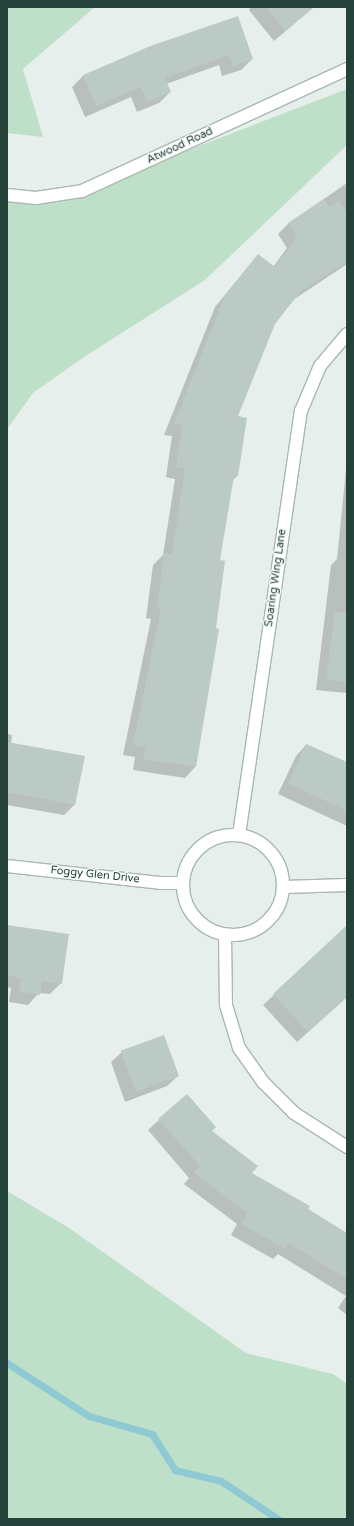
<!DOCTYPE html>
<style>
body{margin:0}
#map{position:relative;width:354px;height:1526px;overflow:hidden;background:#e6efeb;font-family:"Varela Round",sans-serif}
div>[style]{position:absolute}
.green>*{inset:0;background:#bfe0c8}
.shadow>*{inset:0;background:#0003}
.stream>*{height:7px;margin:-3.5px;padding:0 3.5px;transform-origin:3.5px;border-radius:3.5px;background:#8ec9d4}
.building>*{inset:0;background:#bbcac4;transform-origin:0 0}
.roads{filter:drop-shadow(1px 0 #a8b8b2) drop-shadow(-1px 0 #a8b8b2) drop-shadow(0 1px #a8b8b2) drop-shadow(0 -1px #a8b8b2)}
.minor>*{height:12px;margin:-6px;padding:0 6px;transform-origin:6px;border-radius:6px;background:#fff}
.minor>.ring{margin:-6px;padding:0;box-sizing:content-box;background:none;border:12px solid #fff;border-radius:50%}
span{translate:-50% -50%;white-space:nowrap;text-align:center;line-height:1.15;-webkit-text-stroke:3px #f7fbf9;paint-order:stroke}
.street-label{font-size:11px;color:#24423a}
.frame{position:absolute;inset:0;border:8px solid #24423a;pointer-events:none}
</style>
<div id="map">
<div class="green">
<div style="clip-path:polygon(7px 7px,95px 7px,23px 69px,43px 137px,7px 133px)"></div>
<div style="clip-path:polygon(347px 89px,347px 145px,205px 280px,84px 357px,33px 393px,7px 429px,7px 195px,82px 191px)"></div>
<div style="clip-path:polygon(7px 1191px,69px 1228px,246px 1353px,333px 1374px,347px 1384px,347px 1519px,7px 1519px)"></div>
</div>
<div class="shadow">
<div style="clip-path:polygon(251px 7px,314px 7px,274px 41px,249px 10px)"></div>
<div style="clip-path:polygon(237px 17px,252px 59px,241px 70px,222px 76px,219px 65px,166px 84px,170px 92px,159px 103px,137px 112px,131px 97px,85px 117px,72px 87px,83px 76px,151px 46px)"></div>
<div style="clip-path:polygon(347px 183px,347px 264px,293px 300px,274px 324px,237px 417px,237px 476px,232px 481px,219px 561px,195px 767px,185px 778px,133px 770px,135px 757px,123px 755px,151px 619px,146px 618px,153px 565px,163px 555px,175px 479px,166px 477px,172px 436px,164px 435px,215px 307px,258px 255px,273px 267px,287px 248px,278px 234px,289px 223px)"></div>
<div style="clip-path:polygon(347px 459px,347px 693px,316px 690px,331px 565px,337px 559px)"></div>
<div style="clip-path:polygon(7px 734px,12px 735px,11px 744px,75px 804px,64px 815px,7px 805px)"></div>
<div style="clip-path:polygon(306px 745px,347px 763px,347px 826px,278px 794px,296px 756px)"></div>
<div style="clip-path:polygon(7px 926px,61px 983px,50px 994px,39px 993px,28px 1005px,9px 1002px,11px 988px,7px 987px)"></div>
<div style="clip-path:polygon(347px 927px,347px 997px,297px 1042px,263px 1005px)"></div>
<div style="clip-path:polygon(122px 1052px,178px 1076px,167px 1086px,125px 1102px,111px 1062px)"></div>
<div style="clip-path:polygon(159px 1120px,211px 1131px,251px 1173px,347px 1234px,347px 1315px,338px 1308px,346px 1296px,278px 1254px,273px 1259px,231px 1235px,237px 1224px,184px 1184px,189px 1178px,148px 1130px)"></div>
</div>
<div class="stream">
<div style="left:7px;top:1363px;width:98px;rotate:32.9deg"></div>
<div style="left:89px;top:1416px;width:66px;rotate:15.9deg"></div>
<div style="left:152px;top:1434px;width:43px;rotate:57.4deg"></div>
<div style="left:175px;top:1470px;width:47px;rotate:13.4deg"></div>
<div style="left:221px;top:1481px;width:69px;rotate:33.7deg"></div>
</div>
<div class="building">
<div style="clip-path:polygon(266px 7px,314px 7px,285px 31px)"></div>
<div style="clip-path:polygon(238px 16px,253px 59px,233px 66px,229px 55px,165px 78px,171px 92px,147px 102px,141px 87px,96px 106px,83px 75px,151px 46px)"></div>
<div style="clip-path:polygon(324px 199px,329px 207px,339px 201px,347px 213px,347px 262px,300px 292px,275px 324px,238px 416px,247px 418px,238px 476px,234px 476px,220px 560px,225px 561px,216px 628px,219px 629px,196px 767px,143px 759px,146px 747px,133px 745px,161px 608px,157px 608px,164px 553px,172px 554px,185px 468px,176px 467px,182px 425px,174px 424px,225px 295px,258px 254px,275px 267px,297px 237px,288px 223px)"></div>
<div style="clip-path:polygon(335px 612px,347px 613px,347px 682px,326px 679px)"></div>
<div style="clip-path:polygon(7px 742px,85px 756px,75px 805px,7px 792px)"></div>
<div style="clip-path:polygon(306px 744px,347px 762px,347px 811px,288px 783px)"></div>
<div style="clip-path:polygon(7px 925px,69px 934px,62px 984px,42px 981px,40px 995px,19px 991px,21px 978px,7px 975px)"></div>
<div style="clip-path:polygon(347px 925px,347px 997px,308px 1032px,273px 994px)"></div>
<div style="left:164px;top:1035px;width:44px;height:46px;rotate:70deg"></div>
<div style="clip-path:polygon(187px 1094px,216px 1127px,212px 1131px,258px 1166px,252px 1173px,310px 1206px,308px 1209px,347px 1233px,347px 1279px,288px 1243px,285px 1249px,241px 1224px,247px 1213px,194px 1173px,200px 1166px,158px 1119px)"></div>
</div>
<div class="roads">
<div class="minor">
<div style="left:7px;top:195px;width:29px;rotate:6deg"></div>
<div style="left:36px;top:198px;width:47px;rotate:-8.7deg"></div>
<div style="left:82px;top:191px;width:292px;rotate:-24.7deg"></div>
<div style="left:239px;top:835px;width:429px;rotate:-81.7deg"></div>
<div style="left:301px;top:411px;width:49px;rotate:-67.1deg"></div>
<div style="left:320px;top:366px;width:42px;rotate:-49.8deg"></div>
<div class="ring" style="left:183px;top:835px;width:88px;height:88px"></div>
<div style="left:7px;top:866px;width:156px;rotate:6.3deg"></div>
<div style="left:162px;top:883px;width:21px"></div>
<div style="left:284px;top:887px;width:63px;rotate:-1.8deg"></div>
<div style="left:225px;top:935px;width:70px;rotate:89.2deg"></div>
<div style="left:226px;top:1005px;width:45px;rotate:73.2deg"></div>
<div style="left:239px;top:1048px;width:42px;rotate:54.8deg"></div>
<div style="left:263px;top:1082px;width:44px;rotate:45deg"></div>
<div style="left:294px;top:1113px;width:63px;rotate:32.7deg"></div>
</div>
</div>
<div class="street-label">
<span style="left:180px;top:146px;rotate:-25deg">Atwood Road</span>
<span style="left:276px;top:578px;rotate:-82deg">Soaring Wing Lane</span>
<span style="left:95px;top:875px;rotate:6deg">Foggy Glen Drive</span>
</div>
<div class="frame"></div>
</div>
